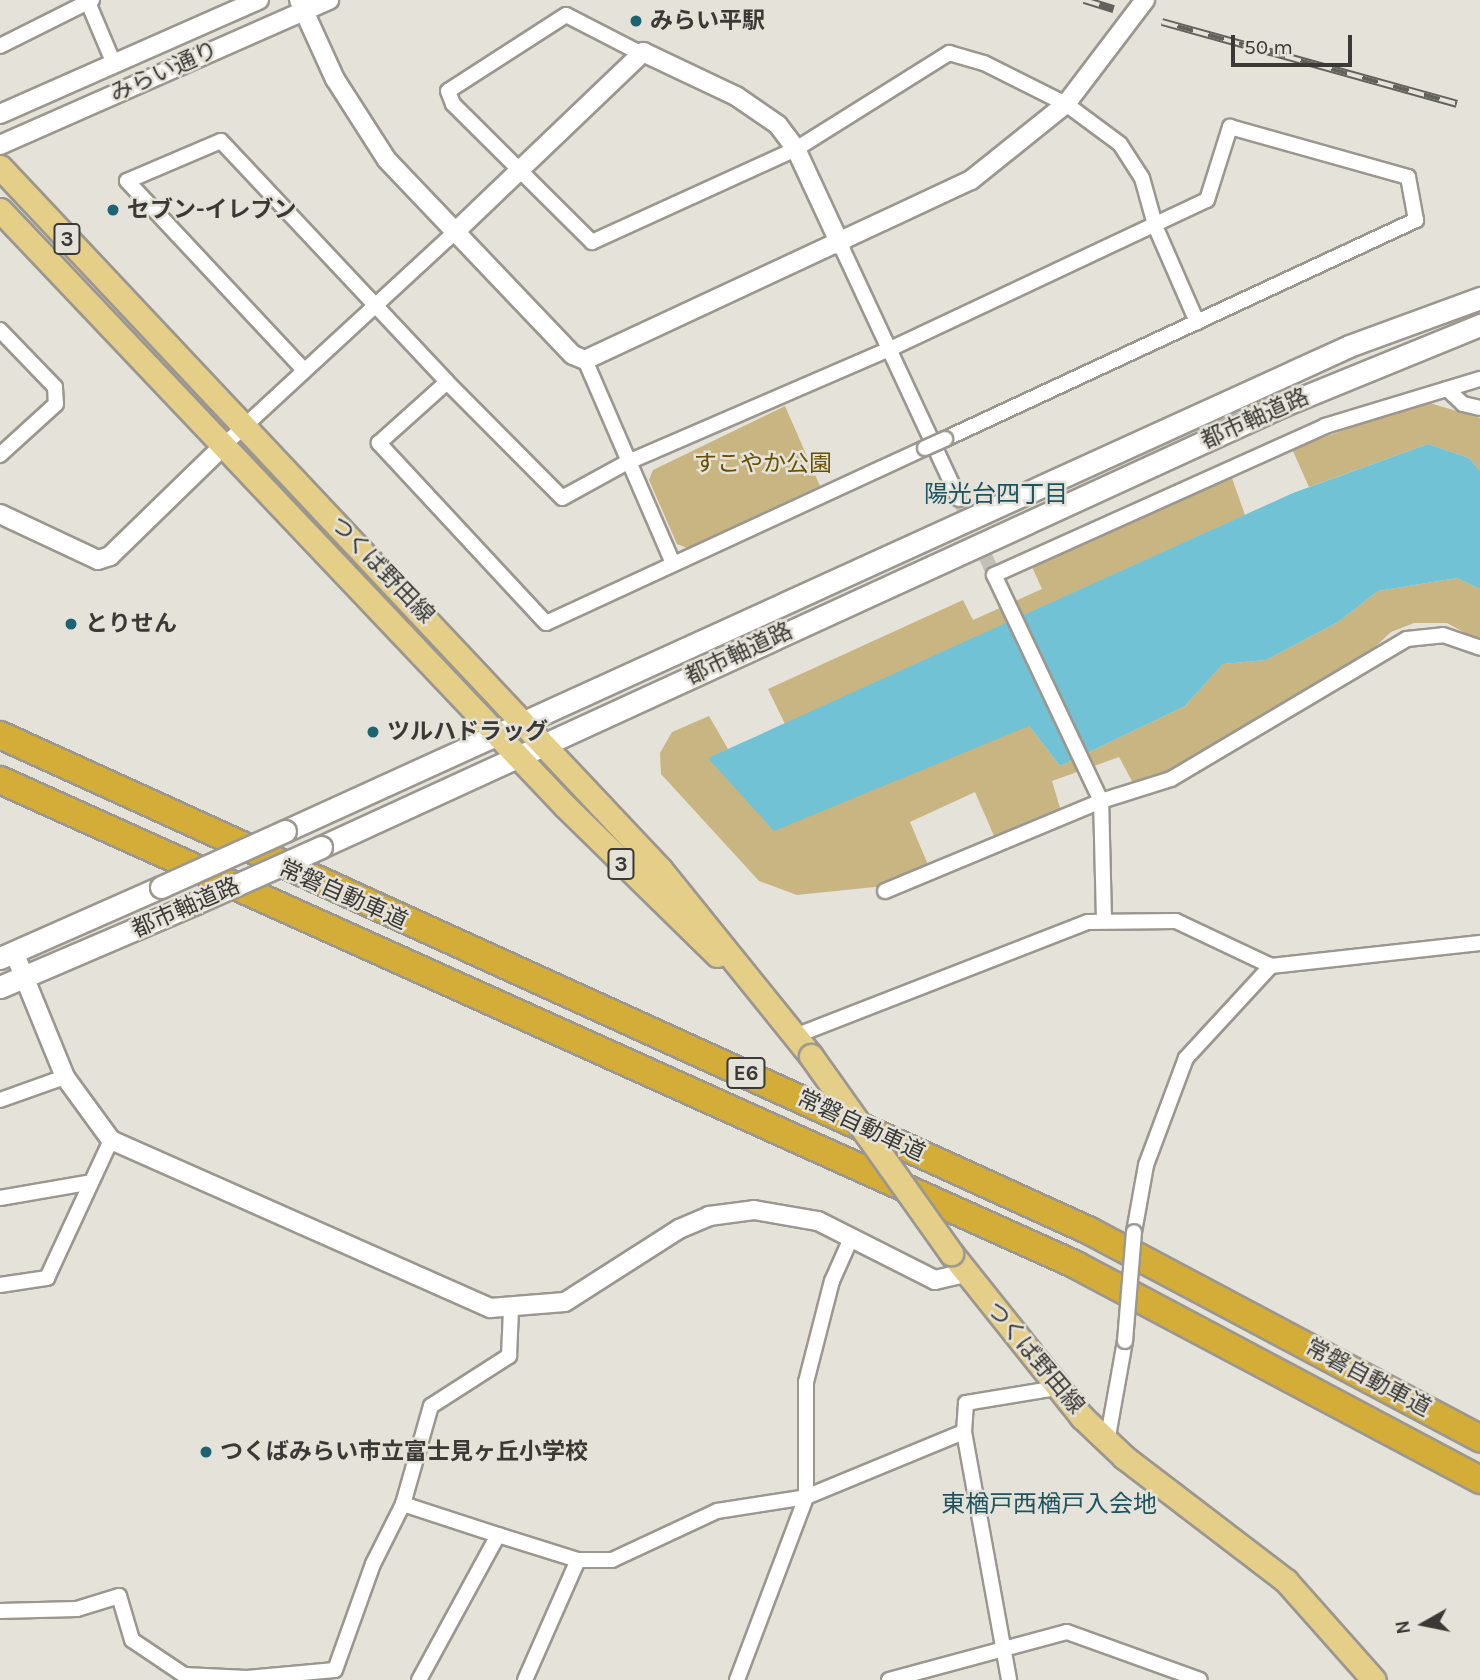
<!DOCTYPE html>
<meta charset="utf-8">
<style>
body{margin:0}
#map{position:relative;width:1480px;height:1680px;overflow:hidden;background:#e5e2d9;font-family:Karla,"Noto Sans JP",sans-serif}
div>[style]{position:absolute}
.green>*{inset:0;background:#c8b581}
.water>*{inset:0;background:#71c2d5}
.minor-tunnel>*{height:14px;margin-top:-7px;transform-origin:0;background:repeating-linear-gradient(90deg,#c3c0b8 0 14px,transparent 0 21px)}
.roads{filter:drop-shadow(2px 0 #9b978f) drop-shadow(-2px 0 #9b978f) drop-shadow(0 2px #9b978f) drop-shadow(0 -2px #9b978f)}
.minor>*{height:14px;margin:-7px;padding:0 7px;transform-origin:7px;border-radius:7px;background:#fff}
.tertiary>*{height:18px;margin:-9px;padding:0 9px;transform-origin:9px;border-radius:9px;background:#fff}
.secondary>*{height:21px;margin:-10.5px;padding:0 10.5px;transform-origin:10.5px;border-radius:10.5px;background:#fff}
.primary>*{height:23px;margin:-11.5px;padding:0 11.5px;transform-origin:11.5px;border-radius:11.5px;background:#e5ce88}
.motorway>*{height:26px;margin:-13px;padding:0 13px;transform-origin:13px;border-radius:13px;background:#d3ad38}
.rail>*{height:8px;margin-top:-4px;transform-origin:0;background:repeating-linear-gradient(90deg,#e5e2d9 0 16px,#63615c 0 32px);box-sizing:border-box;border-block:2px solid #63615c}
.bridges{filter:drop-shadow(2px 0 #9b978f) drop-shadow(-2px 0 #9b978f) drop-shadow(0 2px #9b978f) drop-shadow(0 -2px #9b978f)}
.minor-bridge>*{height:14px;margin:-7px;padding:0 7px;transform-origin:7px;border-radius:7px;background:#fff}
.secondary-bridge>*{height:21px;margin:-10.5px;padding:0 10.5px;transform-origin:10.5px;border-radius:10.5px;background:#fff}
.primary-bridge>*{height:23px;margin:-11.5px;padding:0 11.5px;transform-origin:11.5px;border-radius:11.5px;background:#e5ce88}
.dots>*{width:19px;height:19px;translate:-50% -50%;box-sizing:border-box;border:4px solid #e5e2d9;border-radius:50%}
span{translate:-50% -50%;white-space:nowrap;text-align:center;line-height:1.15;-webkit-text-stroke:5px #e5e2d9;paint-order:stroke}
.shield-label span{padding:2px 5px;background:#e5e2d9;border:2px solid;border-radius:5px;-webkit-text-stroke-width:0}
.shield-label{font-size:21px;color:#3a3935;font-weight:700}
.poi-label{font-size:23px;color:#3a3935;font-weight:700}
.left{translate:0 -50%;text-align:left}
.street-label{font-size:23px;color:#3a3935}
.park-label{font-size:23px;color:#675000}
.neighbourhood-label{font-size:24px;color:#1b535f}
.north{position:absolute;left:1389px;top:1589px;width:70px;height:70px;-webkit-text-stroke:5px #e5e2d9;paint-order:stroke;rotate:261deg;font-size:19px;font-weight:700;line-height:28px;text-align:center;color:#3a3935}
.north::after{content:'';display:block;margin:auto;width:24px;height:32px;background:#3a3935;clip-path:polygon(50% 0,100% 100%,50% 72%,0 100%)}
.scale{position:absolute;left:1231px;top:35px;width:121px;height:32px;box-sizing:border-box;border:4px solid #3a3935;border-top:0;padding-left:9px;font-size:21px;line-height:24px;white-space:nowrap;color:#3a3935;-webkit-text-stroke:5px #e5e2d9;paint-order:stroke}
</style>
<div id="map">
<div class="green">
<div style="clip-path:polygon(1423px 401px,1480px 418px,1480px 471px,1469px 458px,1428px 444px,1309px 487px,1292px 449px)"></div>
<div style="clip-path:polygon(785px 406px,820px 486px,687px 548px,677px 544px,649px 480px,653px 470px)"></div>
<div style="clip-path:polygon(1232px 478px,1245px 515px,785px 724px,768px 689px,963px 600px,973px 620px,1042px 589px,1032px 567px)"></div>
<div style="clip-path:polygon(1457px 578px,1480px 589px,1480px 641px,1447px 623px,1414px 623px,1391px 632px,1359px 662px,1175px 770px,1133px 783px,1119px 757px,1052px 781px,1061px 811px,994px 836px,975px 792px,910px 822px,929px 867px,884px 886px,797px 895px,759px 881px,661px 774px,660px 753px,672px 732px,709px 716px,728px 749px,708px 759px,1029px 726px,1060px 766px,1185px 706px,1223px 664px,1266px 660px,1338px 622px,1378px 591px)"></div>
</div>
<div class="water">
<div style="clip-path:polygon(1428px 444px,1469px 458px,1480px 471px,1480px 589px,1457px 578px,1378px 591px,1338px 622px,1266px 660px,1223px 664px,1185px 706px,1060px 766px,1029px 726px,774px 831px,708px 758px,1293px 493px)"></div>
</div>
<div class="minor-tunnel">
<div style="left:959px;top:499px;width:84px;rotate:65.3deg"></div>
</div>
<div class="roads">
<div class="minor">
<div style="left:87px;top:0;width:69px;rotate:67.1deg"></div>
<div style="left:0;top:46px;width:103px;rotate:-26.6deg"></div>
<div style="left:640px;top:53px;width:83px;rotate:-152.8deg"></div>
<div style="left:566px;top:15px;width:140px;rotate:147.2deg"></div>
<div style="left:448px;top:91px;width:14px;rotate:69deg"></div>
<div style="left:453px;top:104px;width:196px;rotate:44.8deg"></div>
<div style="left:592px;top:242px;width:224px;rotate:-24.5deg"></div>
<div style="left:796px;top:149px;width:181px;rotate:-32.1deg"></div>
<div style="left:949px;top:53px;width:36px;rotate:16deg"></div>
<div style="left:984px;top:63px;width:92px;rotate:26.6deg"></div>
<div style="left:1066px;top:104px;width:67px;rotate:36.5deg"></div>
<div style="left:1120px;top:144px;width:40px;rotate:57.1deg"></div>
<div style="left:1142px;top:178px;width:52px;rotate:74.4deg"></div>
<div style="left:1156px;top:228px;width:103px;rotate:66.4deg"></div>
<div style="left:841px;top:246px;width:279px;rotate:65deg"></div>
<div style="left:0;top:330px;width:79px;rotate:46deg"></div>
<div style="left:55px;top:387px;width:17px;rotate:87deg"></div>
<div style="left:56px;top:404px;width:76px;rotate:137.7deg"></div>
<div style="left:585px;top:360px;width:221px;rotate:66.6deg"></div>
<div style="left:304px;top:370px;width:259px;rotate:-133.1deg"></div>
<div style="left:127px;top:181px;width:102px;rotate:-23.1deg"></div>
<div style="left:221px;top:141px;width:330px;rotate:46.8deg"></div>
<div style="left:1447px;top:389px;width:22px;rotate:43deg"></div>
<div style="left:1463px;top:404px;width:17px;rotate:13deg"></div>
<div style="left:223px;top:446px;width:317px;rotate:-42.7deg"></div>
<div style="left:925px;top:448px;width:417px;rotate:155.2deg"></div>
<div style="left:546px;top:623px;width:246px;rotate:-132.9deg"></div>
<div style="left:379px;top:443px;width:91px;rotate:-41.9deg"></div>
<div style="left:447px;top:382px;width:163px;rotate:45.2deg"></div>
<div style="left:562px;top:498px;width:73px;rotate:-28.7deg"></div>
<div style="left:626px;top:463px;width:288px;rotate:-23.4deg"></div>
<div style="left:890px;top:349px;width:350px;rotate:-25.2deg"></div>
<div style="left:1207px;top:200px;width:77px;rotate:-72.5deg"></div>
<div style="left:1230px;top:127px;width:185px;rotate:15.7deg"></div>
<div style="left:1408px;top:177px;width:44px;rotate:79.5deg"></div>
<div style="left:1416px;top:220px;width:519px;rotate:155.06deg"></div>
<div style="left:885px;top:891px;width:234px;rotate:-22.6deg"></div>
<div style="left:1101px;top:801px;width:73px;rotate:-17.4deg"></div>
<div style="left:1171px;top:779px;width:274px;rotate:-30.7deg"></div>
<div style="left:1407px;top:639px;width:36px;rotate:-6deg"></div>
<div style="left:1443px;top:635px;width:39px;rotate:19deg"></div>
<div style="left:1104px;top:920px;width:119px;rotate:-91.4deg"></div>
<div style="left:1101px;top:801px;width:250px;rotate:-115.3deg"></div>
<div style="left:994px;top:575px;width:363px;rotate:-24.2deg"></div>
<div style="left:1325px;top:426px;width:162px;rotate:-16.9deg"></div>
<div style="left:795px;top:1036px;width:314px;rotate:-21.3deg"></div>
<div style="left:1088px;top:922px;width:88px;rotate:-0.7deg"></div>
<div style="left:1176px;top:921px;width:105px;rotate:25.3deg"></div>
<div style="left:1271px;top:966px;width:210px;rotate:-6.3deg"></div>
<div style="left:0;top:1100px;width:69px;rotate:-19.5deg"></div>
<div style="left:0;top:1198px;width:88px;rotate:-9.8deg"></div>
<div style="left:1134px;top:1232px;width:68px;rotate:-79.8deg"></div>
<div style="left:1146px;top:1165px;width:114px;rotate:-69.5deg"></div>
<div style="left:1186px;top:1058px;width:125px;rotate:-47.3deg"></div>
<div style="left:0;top:1285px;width:48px;rotate:-8.5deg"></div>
<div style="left:47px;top:1278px;width:152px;rotate:-65.1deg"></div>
<div style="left:964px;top:1432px;width:252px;rotate:79.7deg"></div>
<div style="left:1107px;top:1442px;width:103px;rotate:-79.9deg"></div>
<div style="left:403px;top:1504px;width:100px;rotate:18.1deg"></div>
<div style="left:0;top:1611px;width:77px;rotate:-1.5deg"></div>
<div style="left:77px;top:1609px;width:44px;rotate:-17.2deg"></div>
<div style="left:119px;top:1596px;width:46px;rotate:73.5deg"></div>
<div style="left:132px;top:1640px;width:63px;rotate:33.9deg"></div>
<div style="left:184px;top:1675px;width:63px;rotate:2.7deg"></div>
<div style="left:247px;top:1678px;width:88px;rotate:-5.2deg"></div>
<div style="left:335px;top:1670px;width:113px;rotate:-70.3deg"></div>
<div style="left:373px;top:1564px;width:67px;rotate:-63.4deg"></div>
<div style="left:403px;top:1504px;width:102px;rotate:-74.1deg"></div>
<div style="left:431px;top:1406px;width:93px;rotate:-32.7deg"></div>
<div style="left:509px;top:1356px;width:45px;rotate:-87.5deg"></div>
<div style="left:419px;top:1680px;width:165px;rotate:-61.4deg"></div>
<div style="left:498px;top:1535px;width:84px;rotate:17.4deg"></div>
<div style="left:578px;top:1560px;width:34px"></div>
<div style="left:612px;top:1560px;width:116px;rotate:-25deg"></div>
<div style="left:717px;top:1511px;width:90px;rotate:-8.9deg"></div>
<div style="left:806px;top:1497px;width:171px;rotate:-22.4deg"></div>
<div style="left:964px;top:1432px;width:29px;rotate:-86deg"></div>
<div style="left:966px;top:1403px;width:92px;rotate:-9.4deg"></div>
<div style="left:525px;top:1680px;width:131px;rotate:-66.2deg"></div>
<div style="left:737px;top:1680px;width:196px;rotate:-69.3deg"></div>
<div style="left:806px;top:1497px;width:115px;rotate:-90deg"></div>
<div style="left:806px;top:1382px;width:104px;rotate:-75.6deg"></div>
<div style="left:832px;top:1281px;width:49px;rotate:-66deg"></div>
<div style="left:889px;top:1680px;width:184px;rotate:-15.1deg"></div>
<div style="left:1067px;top:1632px;width:141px;rotate:19.8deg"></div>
</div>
<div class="tertiary">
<div style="left:299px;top:0;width:87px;rotate:65.5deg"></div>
<div style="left:335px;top:79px;width:96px;rotate:57.3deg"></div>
<div style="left:387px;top:160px;width:269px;rotate:46.4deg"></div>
<div style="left:573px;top:355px;width:13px;rotate:23deg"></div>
<div style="left:585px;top:360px;width:426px;rotate:-25deg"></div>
<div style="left:971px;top:180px;width:122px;rotate:-38.7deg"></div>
<div style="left:1066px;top:104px;width:131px;rotate:-52.8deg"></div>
<div style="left:0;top:114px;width:283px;rotate:-23.8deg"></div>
<div style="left:0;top:145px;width:360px;rotate:-23.8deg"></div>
<div style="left:456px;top:231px;width:259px;rotate:-43.7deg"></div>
<div style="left:643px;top:52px;width:103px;rotate:25.3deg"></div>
<div style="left:736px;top:96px;width:51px;rotate:34.6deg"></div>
<div style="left:778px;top:125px;width:30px;rotate:53deg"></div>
<div style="left:796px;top:149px;width:107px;rotate:65.1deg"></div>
<div style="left:0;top:514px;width:108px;rotate:25.1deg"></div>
<div style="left:98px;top:560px;width:13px;rotate:-18deg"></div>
<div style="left:110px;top:556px;width:158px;rotate:-44.2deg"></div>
<div style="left:14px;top:952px;width:135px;rotate:67.8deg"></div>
<div style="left:65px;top:1077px;width:78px;rotate:53.9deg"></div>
<div style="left:111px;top:1140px;width:415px;rotate:23.9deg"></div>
<div style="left:490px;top:1308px;width:75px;rotate:-4.6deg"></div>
<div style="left:565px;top:1302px;width:135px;rotate:-32.6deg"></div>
<div style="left:679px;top:1229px;width:33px;rotate:-23deg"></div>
<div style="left:709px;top:1216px;width:45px;rotate:-7.6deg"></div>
<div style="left:754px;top:1210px;width:65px;rotate:9.8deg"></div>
<div style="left:818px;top:1221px;width:131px;rotate:26.8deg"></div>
<div style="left:935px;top:1280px;width:32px;rotate:-13deg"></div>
</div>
<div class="secondary">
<div style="left:285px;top:831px;width:1169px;rotate:-24.5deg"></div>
<div style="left:1349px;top:346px;width:140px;rotate:-20.1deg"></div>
<div style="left:321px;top:847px;width:1060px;rotate:-24.65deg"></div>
<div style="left:1284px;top:405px;width:212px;rotate:-22.2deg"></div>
<div style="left:0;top:958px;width:176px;rotate:-23.8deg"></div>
<div style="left:0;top:987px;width:213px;rotate:-23.2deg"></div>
</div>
<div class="primary">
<div style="left:0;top:167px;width:965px;rotate:46.76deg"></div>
<div style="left:661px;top:870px;width:239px;rotate:51.1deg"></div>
<div style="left:0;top:210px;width:821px;rotate:46.53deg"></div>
<div style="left:565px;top:806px;width:213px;rotate:44.4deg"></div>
<div style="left:951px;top:1253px;width:210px;rotate:51.4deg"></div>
<div style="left:1082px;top:1417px;width:58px;rotate:43.6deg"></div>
<div style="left:1124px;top:1457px;width:204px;rotate:37.4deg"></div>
<div style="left:1286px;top:1581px;width:132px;rotate:48.4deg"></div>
</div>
<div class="motorway">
<div style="left:0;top:735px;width:1198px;rotate:24.47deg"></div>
<div style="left:1090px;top:1231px;width:442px;rotate:28deg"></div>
<div style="left:0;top:780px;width:1180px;rotate:24.26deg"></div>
<div style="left:1076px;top:1265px;width:458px;rotate:28deg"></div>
</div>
</div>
<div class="rail">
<div style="left:1084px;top:0;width:31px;rotate:17deg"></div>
<div style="left:1162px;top:22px;width:306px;rotate:15.5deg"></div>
</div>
<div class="bridges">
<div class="minor-bridge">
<div style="left:925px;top:448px;width:22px;rotate:-24deg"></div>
<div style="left:1125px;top:1341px;width:109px;rotate:-85.3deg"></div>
</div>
<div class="secondary-bridge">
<div style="left:161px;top:887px;width:136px;rotate:-24.3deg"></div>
<div style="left:196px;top:903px;width:137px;rotate:-24.1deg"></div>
</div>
<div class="primary-bridge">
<div style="left:811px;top:1056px;width:242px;rotate:54.6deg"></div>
</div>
</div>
<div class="dots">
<div style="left:636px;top:21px;background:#1c6473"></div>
<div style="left:113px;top:210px;background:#1c6473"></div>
<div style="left:71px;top:624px;background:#1c6473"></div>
<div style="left:373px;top:732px;background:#1c6473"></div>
<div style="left:206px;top:1452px;background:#1c6473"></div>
</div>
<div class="shield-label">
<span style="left:67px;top:239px">3</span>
<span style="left:621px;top:864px">3</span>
<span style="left:746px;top:1073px">E6</span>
</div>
<div class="poi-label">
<span class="left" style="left:650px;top:21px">みらい平駅</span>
<span class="left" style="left:127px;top:210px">セブン-イレブン</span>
<span class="left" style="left:85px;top:624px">とりせん</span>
<span class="left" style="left:387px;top:732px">ツルハドラッグ</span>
<span class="left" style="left:220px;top:1452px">つくばみらい市立富士見ヶ丘小学校</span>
</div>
<div class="street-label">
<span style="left:164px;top:72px;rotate:-24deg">みらい通り</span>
<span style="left:1255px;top:419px;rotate:-24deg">都市軸道路</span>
<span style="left:382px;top:570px;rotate:46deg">つくば野田線</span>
<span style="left:739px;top:654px;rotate:-25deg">都市軸道路</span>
<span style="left:343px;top:895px;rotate:24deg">常磐自動車道</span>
<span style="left:186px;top:908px;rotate:-24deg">都市軸道路</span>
<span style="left:861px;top:1126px;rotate:25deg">常磐自動車道</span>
<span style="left:1035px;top:1358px;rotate:50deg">つくば野田線</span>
<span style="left:1368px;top:1378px;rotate:28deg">常磐自動車道</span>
</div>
<div class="park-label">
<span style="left:763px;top:464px">すこやか公園</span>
</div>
<div class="neighbourhood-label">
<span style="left:996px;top:495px">陽光台四丁目</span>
<span style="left:1049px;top:1505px">東楢戸西楢戸入会地</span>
</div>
<div class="north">N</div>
<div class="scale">50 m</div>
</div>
